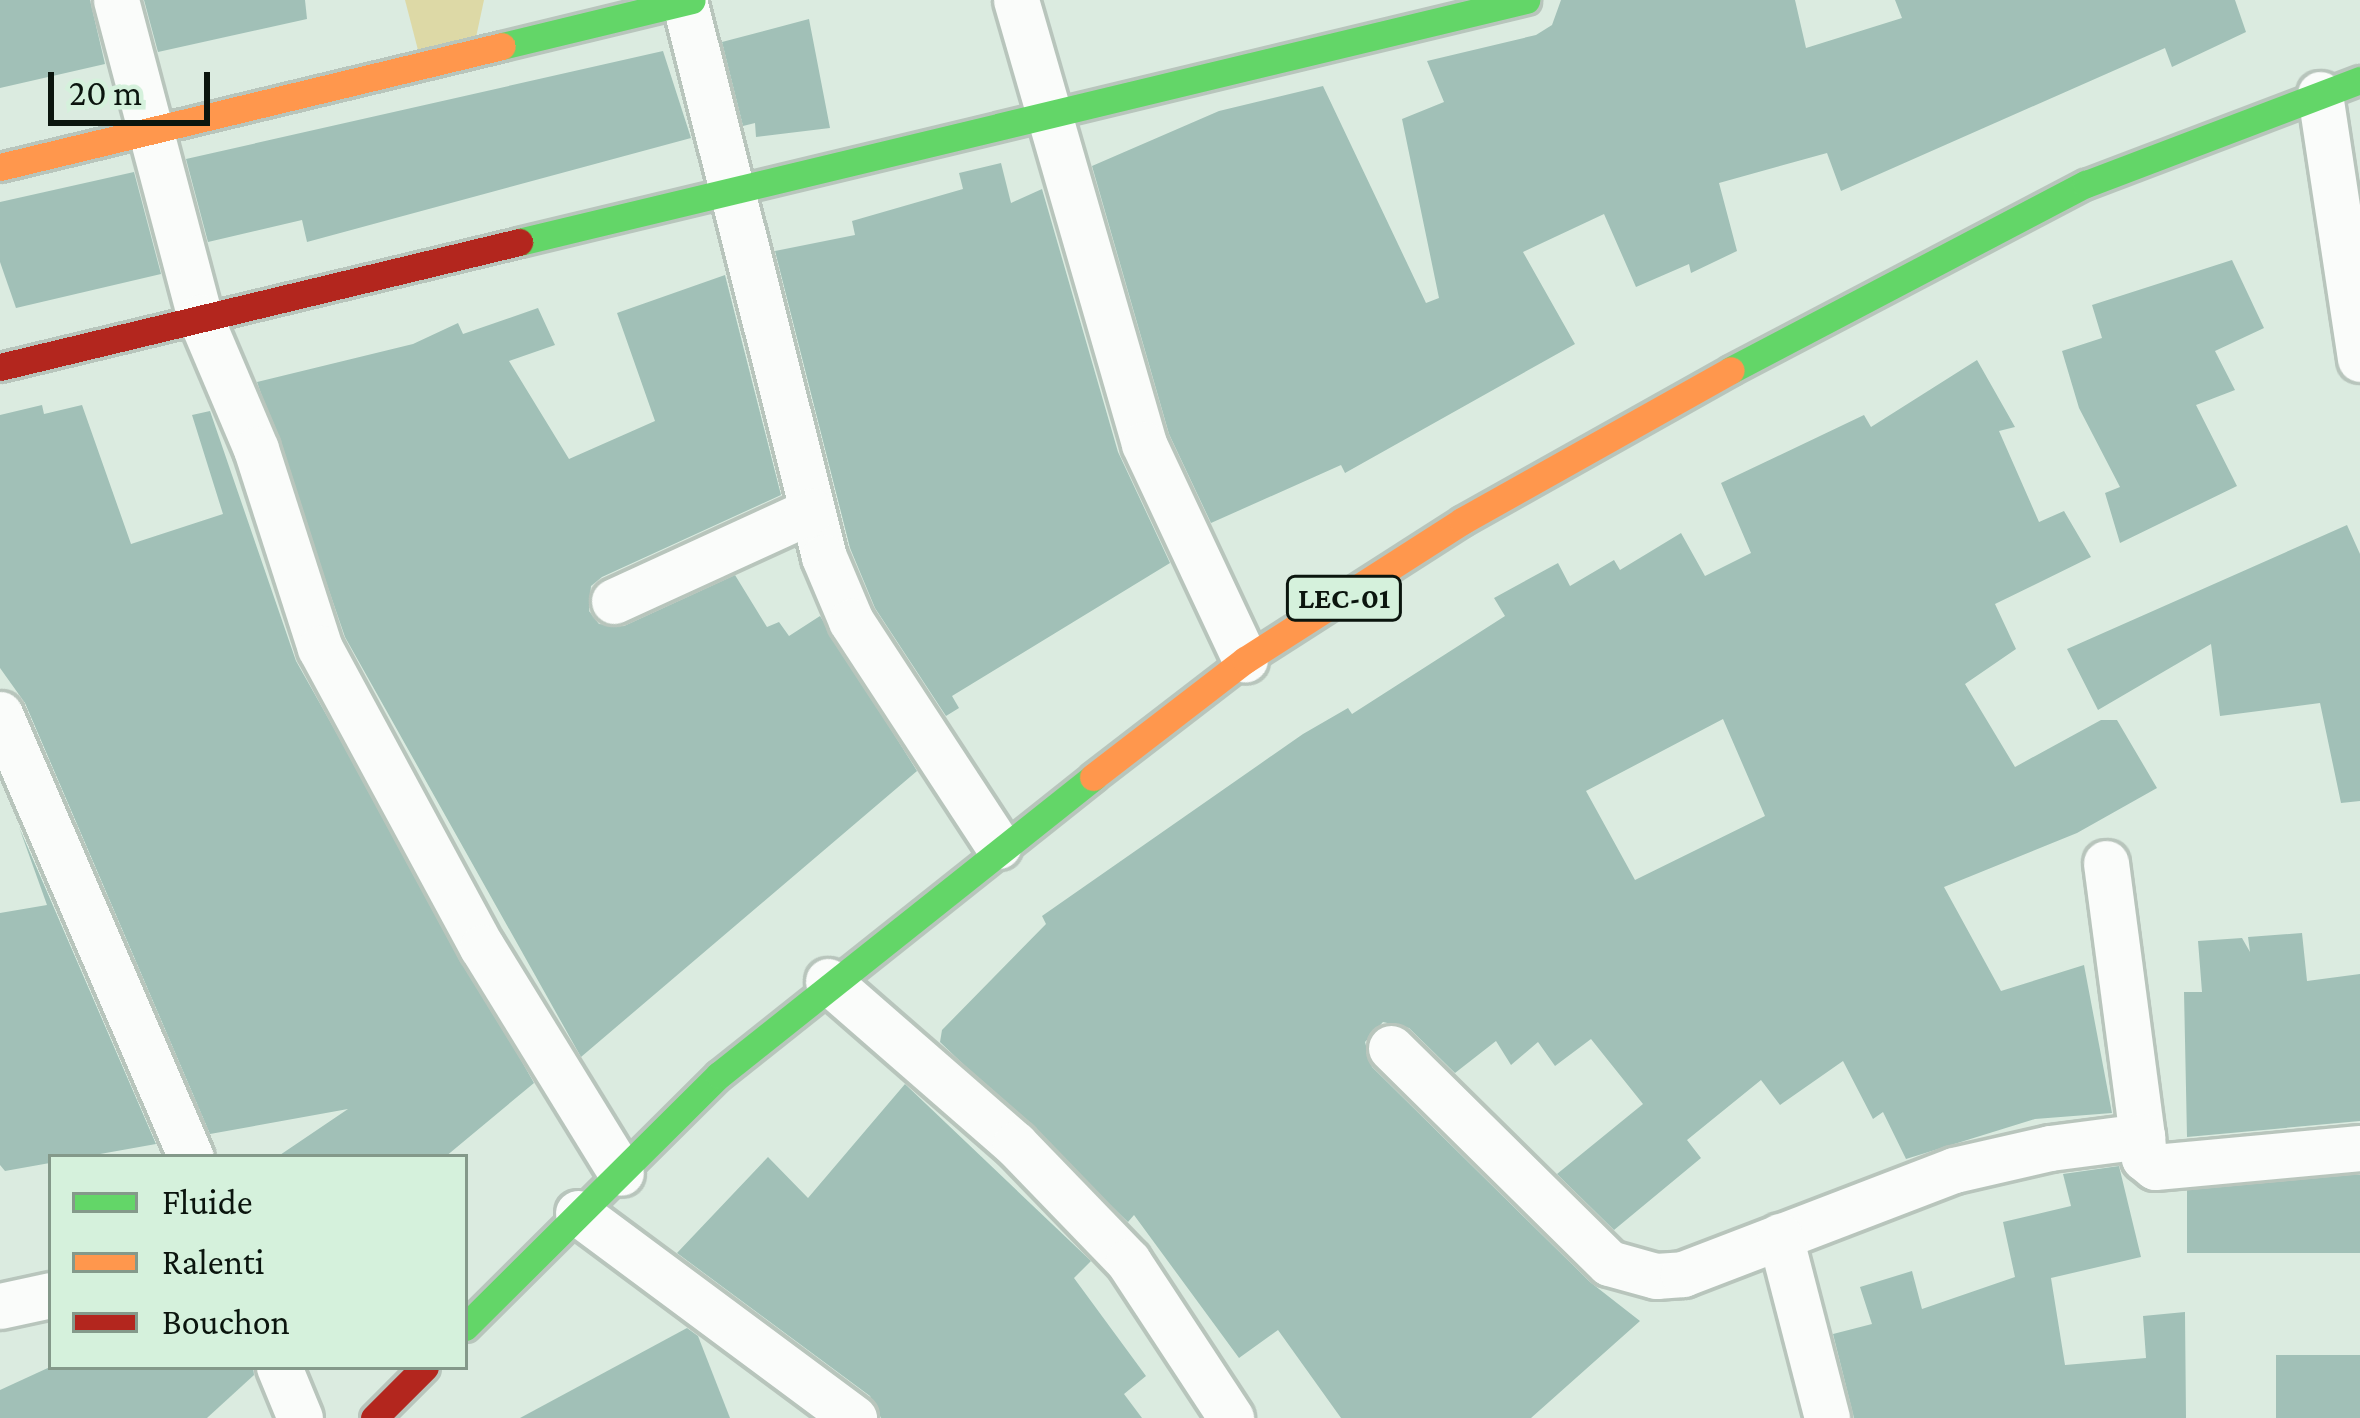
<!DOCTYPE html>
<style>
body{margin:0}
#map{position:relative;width:2360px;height:1418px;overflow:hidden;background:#dbebe0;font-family:"Crimson Pro",serif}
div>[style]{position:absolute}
.green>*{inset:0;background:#ddd9a6}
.building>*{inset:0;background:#a1c0b7;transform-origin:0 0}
.roads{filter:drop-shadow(3px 0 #b8c5bc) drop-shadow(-3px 0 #b8c5bc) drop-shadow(0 3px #b8c5bc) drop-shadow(0 -3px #b8c5bc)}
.street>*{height:45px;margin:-22.5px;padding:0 22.5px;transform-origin:22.5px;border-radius:22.5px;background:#fafcfa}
.fast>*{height:27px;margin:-13.5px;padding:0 13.5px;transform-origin:13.5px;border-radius:13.5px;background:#63d668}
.slow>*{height:27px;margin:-13.5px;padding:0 13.5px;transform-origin:13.5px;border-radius:13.5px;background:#ff974d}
.jam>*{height:27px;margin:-13.5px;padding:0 13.5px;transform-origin:13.5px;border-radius:13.5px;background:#b3261e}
span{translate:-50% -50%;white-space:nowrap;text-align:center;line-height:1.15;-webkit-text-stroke:9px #d5f1dc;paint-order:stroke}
.shield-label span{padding:3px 9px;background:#d5f1dc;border:3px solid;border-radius:9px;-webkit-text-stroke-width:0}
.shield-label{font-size:30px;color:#0b150e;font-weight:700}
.legend{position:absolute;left:48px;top:1154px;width:420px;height:216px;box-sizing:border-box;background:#d5f1dc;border:3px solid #84998a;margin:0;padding:15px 21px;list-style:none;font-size:36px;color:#0b150e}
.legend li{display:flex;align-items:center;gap:24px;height:60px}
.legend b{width:60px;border:3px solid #84998a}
.scale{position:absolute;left:48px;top:72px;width:162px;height:54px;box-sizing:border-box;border:6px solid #0b150e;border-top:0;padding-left:15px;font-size:36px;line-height:42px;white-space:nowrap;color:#0b150e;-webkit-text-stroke:9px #d5f1dc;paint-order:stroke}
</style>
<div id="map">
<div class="green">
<div style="clip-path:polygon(405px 0,484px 0,475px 42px,419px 54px)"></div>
</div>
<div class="building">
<div style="clip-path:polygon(0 0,90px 0,105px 64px,0 88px)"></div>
<div style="clip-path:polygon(144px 0,305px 0,307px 19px,158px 52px)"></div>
<div style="clip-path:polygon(1561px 0,1795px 0,1806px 48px,1902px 18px,1895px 0,2235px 0,2246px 32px,2172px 67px,2165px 48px,1841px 191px,1827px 153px,1719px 183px,1737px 251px,1691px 273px,1689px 264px,1636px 287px,1604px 214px,1523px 252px,1575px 344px,1345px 473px,1341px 465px,1211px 523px,1169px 434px,1092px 166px,1219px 111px,1323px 86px,1426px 303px,1439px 298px,1402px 119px,1444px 102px,1427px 61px,1536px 35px,1552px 25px)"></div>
<div style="clip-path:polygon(809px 19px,830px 128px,756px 137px,755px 123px,743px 126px,722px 42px)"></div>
<div style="clip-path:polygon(663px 51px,691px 138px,307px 242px,302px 220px,208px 242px,186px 159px)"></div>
<div style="clip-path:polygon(1001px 163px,1011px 203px,1042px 189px,1118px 452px,1170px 563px,952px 696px,959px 708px,946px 716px,875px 608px,850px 548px,775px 251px,855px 235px,852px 221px,963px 189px,959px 173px)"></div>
<div style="clip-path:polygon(134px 172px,161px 274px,16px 308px,0 262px,0 202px)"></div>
<div style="clip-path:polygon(2232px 260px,2264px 328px,2215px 351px,2235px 390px,2196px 405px,2237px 486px,2120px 543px,2105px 493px,2120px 487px,2079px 408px,2062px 351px,2102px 338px,2092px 305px)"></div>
<div style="clip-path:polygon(725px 275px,781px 495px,602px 577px,591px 586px,589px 611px,599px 624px,624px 626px,735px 575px,767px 627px,779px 622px,789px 636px,820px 616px,917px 771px,581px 1057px,345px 637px,257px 382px,413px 344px,458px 323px,463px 334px,538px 308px,555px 345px,509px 361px,569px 459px,655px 421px,617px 313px)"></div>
<div style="clip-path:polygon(evenodd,1977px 360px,2015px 427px,1999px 431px,2039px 522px,2064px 511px,2091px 557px,1995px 604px,2016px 649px,1965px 684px,2015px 767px,2101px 720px,2117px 720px,2157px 788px,2077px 833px,1944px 887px,2001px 991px,2084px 965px,2112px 1113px,2035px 1119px,1906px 1159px,1883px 1112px,1873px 1119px,1843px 1061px,1780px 1105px,1761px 1080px,1687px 1140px,1701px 1158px,1614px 1230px,1557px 1174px,1643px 1104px,1591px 1039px,1555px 1066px,1538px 1042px,1511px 1065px,1496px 1041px,1455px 1073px,1409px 1028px,1383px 1022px,1365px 1042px,1372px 1067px,1590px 1282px,1640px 1321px,1531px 1418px,1341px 1418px,1278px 1330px,1239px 1358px,1134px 1215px,1128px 1222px,940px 1042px,942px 1030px,1046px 924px,1042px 916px,1303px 734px,1348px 708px,1352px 714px,1505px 616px,1494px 598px,1558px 563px,1570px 586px,1614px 560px,1620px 570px,1681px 533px,1705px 576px,1751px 553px,1721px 483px,1864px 415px,1871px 427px,1977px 360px,1723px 719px,1765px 816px,1635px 880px,1586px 791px,1723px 719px)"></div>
<div style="clip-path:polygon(42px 405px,44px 414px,82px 405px,131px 544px,223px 514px,192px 415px,210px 411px,296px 661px,534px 1083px,445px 1157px,277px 1157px,348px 1109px,210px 1134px,25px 703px,0 668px,0 415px)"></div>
<div style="clip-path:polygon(2347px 525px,2360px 554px,2360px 801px,2341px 803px,2320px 703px,2220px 716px,2211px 644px,2098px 710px,2067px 649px)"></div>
<div style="clip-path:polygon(19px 827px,156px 1144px,5px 1171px,0 1165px,0 913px,47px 905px)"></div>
<div style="clip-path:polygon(2302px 933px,2307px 981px,2360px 974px,2360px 1121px,2187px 1137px,2184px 992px,2202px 992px,2198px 941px,2242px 938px,2250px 952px,2248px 937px)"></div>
<div style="clip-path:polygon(905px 1084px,1091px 1261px,1074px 1278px,1146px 1376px,1124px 1394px,1142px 1418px,881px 1418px,870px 1396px,677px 1253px,768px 1157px,808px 1198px)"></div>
<div style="clip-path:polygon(2119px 1166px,2141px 1257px,2051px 1278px,2065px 1365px,2146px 1358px,2143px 1316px,2185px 1312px,2186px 1418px,1854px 1418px,1833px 1334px,1872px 1324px,1860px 1287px,1912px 1271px,1922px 1309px,2015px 1277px,2003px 1222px,2071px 1206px,2063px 1174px)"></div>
<div style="left:2360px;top:1175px;width:78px;height:173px;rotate:90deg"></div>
<div style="clip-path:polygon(687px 1328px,698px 1336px,730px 1418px,520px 1418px)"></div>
<div style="left:2360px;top:1355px;width:63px;height:84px;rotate:90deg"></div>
<div style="clip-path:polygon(50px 1367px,253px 1367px,254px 1375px,207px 1418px,0 1418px,0 1390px)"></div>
</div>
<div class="roads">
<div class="street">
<div style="left:116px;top:0;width:328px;rotate:75.2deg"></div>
<div style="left:200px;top:317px;width:143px;rotate:67deg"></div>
<div style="left:256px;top:449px;width:209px;rotate:72.2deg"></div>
<div style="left:320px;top:648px;width:340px;rotate:61.6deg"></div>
<div style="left:482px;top:947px;width:265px;rotate:58.4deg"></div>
<div style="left:684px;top:0;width:574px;rotate:75.89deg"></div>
<div style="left:824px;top:557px;width:69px;rotate:67.1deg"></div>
<div style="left:851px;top:621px;width:269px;rotate:56.8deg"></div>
<div style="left:1016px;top:0;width:462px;rotate:73.9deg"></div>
<div style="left:1144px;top:444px;width:238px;rotate:64.9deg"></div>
<div style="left:2320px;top:94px;width:268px;rotate:81.4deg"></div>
<div style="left:614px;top:601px;width:217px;rotate:-24.6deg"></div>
<div style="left:0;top:714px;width:482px;rotate:66.7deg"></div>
<div style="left:2106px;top:863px;width:275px;rotate:82.5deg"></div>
<div style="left:828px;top:981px;width:248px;rotate:41.1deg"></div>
<div style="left:1015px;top:1144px;width:163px;rotate:46deg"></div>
<div style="left:1128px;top:1261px;width:188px;rotate:56.7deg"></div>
<div style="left:1391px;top:1048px;width:306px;rotate:44.6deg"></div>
<div style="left:1609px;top:1263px;width:49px;rotate:15.5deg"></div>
<div style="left:1656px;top:1276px;width:27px;rotate:-4deg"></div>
<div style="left:1683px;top:1274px;width:290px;rotate:-21deg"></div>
<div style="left:1954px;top:1170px;width:98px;rotate:-12.9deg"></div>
<div style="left:2050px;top:1148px;width:93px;rotate:-7.4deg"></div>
<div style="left:2142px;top:1136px;width:22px;rotate:85deg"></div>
<div style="left:2144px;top:1158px;width:14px;rotate:39deg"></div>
<div style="left:2155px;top:1167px;width:206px;rotate:-5.3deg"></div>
<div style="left:578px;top:1213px;width:344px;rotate:36.6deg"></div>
<div style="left:1780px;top:1236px;width:188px;rotate:75.5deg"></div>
<div style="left:0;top:1306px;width:52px;rotate:-12.2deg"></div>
<div style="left:279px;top:1367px;width:55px;rotate:67.6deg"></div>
</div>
<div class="fast">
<div style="left:502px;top:46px;width:195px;rotate:-13.6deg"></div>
<div style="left:519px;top:242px;width:1036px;rotate:-13.51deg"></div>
<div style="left:1731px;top:370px;width:401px;rotate:-27.7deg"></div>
<div style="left:2086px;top:184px;width:293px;rotate:-20.8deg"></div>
<div style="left:465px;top:1327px;width:358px;rotate:-44.8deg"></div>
<div style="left:719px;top:1075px;width:478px;rotate:-38.5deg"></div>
</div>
<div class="slow">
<div style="left:0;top:167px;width:516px;rotate:-13.55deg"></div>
<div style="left:1093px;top:777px;width:192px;rotate:-37.6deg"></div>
<div style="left:1245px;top:660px;width:258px;rotate:-32.6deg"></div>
<div style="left:1462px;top:521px;width:308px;rotate:-29.3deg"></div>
</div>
<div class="jam">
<div style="left:0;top:367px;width:534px;rotate:-13.54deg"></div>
<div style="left:374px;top:1418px;width:72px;rotate:-45deg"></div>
</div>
</div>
<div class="shield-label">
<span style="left:1344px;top:598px">LEC-01</span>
</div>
<ul class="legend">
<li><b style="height:15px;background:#63d668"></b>Fluide</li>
<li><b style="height:15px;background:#ff974d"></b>Ralenti</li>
<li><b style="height:15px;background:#b3261e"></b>Bouchon</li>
</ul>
<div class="scale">20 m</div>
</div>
